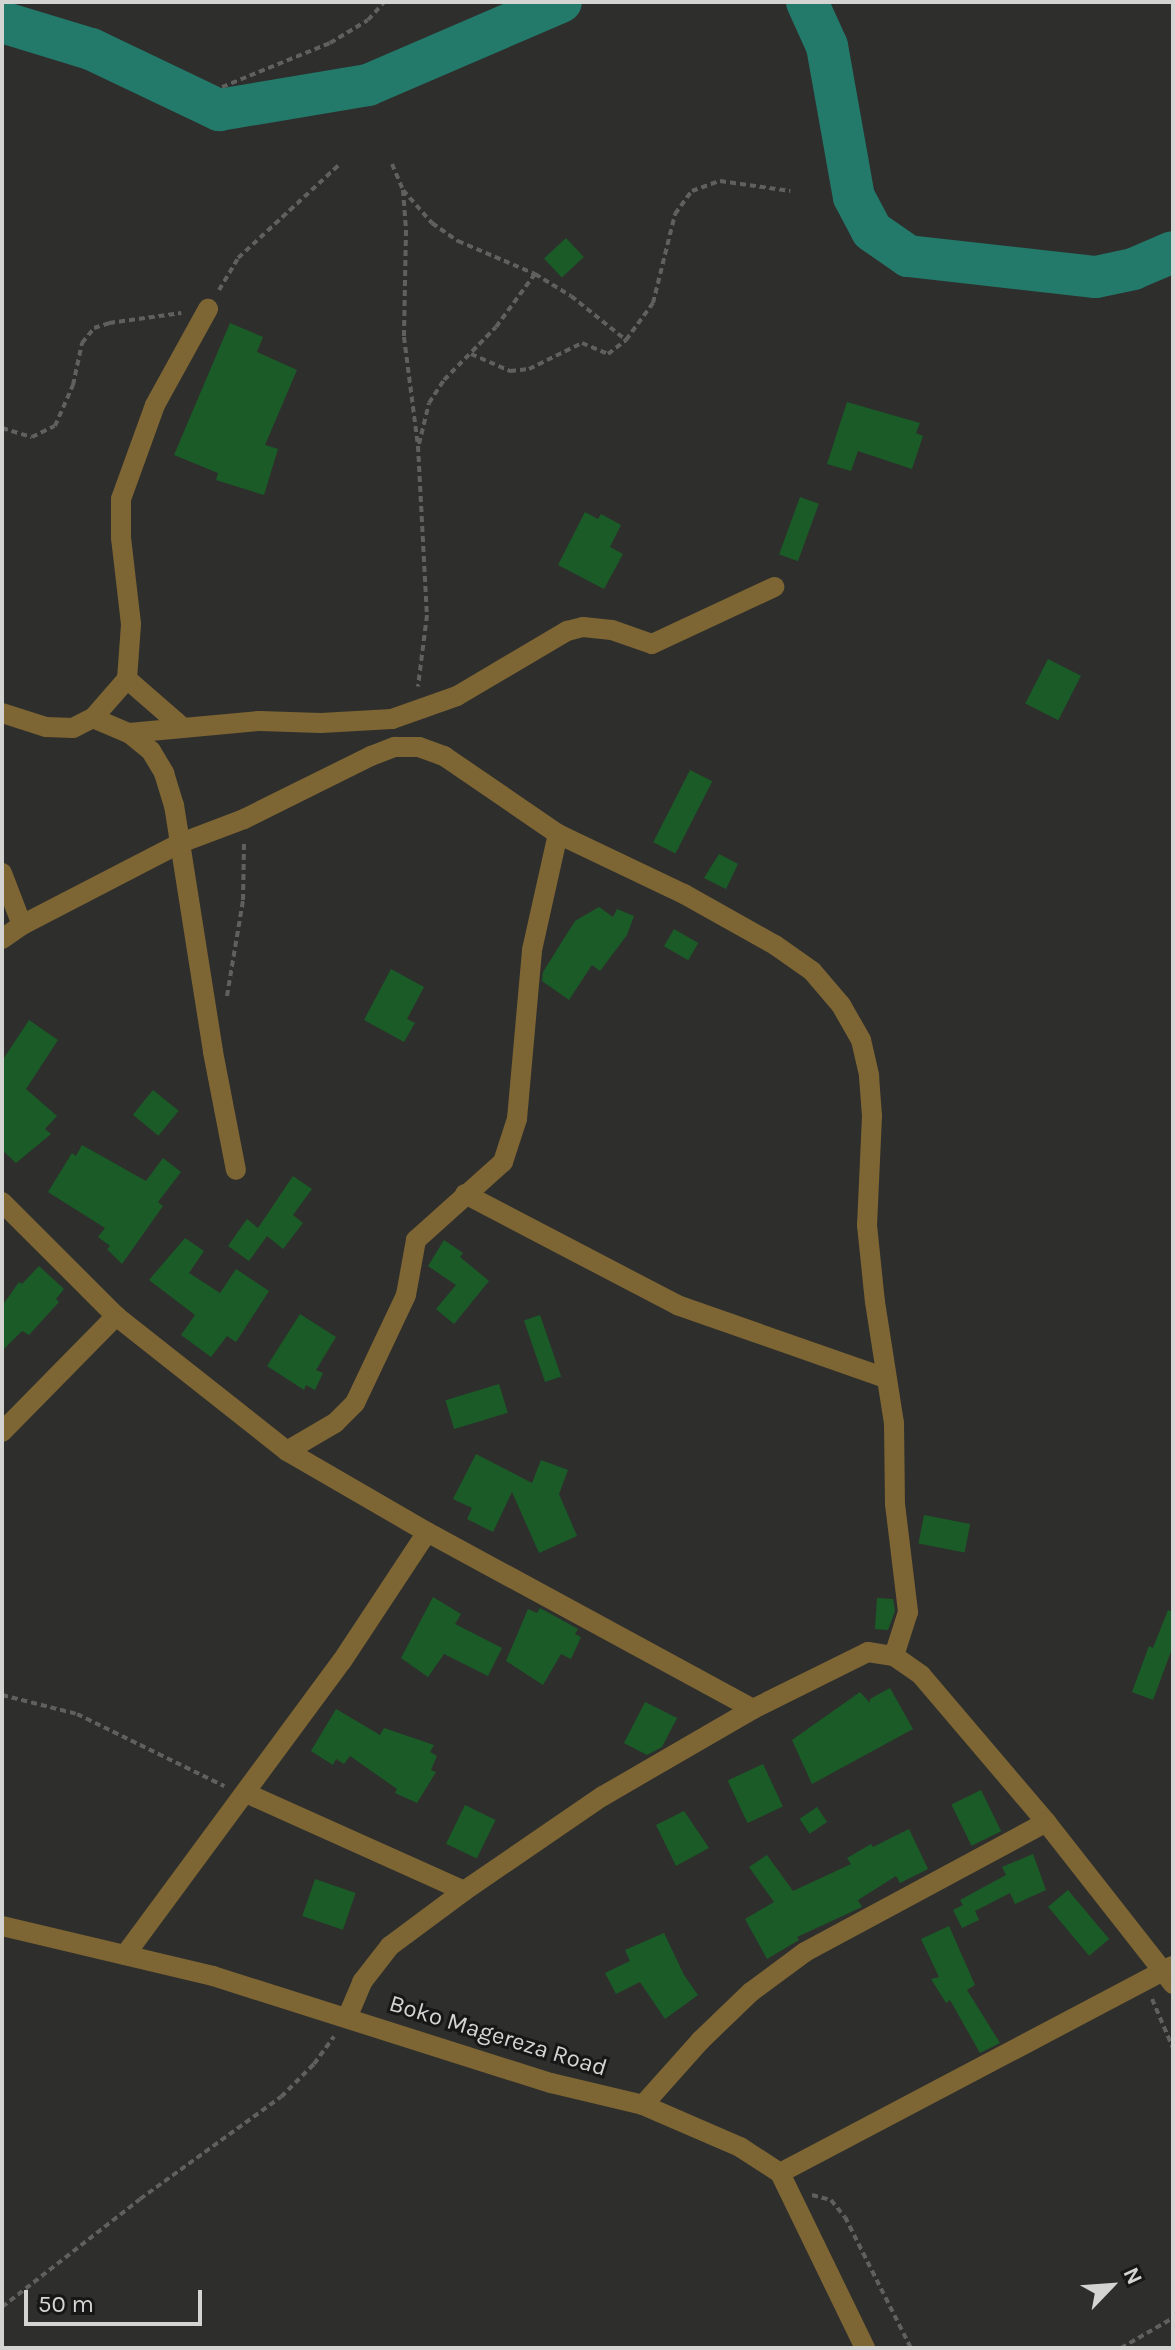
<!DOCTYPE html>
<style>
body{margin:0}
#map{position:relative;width:1175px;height:2350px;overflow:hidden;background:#2e2f2c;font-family:Karla,sans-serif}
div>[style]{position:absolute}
.river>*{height:42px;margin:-21px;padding:0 21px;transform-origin:21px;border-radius:21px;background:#237a6b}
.building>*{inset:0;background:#1a5b27;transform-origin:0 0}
.path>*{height:4px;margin-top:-2px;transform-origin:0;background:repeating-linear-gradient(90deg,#60615e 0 6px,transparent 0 10px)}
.minor>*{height:20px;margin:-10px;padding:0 10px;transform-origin:10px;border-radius:10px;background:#7e6534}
span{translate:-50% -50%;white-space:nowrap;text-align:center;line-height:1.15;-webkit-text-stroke:6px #161716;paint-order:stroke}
.street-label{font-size:24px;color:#d4d4d2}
.frame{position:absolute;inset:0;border:4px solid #d4d4d2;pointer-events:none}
.north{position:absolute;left:1071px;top:2246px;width:80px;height:80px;-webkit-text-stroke:6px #161716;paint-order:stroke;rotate:65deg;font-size:22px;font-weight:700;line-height:32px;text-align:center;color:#d4d4d2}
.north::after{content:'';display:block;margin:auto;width:28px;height:36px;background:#d4d4d2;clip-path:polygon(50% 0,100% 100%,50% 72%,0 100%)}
.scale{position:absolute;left:24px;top:2290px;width:178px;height:36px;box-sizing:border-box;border:4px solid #d4d4d2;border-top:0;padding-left:10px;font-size:24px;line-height:28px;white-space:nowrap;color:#d4d4d2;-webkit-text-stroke:6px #161716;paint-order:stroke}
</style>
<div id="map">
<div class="river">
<div style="left:807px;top:2px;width:48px;rotate:65.6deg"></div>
<div style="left:827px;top:46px;width:153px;rotate:79.9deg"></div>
<div style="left:854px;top:197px;width:38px;rotate:62deg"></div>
<div style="left:872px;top:231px;width:44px;rotate:34.8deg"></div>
<div style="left:908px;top:256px;width:189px;rotate:6.4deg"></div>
<div style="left:1096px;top:277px;width:38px;rotate:-12deg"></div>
<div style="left:1133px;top:269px;width:43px;rotate:-23deg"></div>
<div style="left:2px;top:22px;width:93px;rotate:16.9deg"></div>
<div style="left:91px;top:49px;width:142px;rotate:25.5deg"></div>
<div style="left:219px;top:110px;width:151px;rotate:-9.5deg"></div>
<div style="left:368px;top:85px;width:210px;rotate:-23.3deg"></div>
</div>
<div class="building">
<div style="left:566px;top:238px;width:26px;height:30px;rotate:47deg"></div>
<div style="clip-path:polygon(230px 323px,263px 337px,257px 352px,297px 370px,265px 445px,278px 449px,264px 495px,216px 480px,218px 473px,174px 455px)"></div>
<div style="clip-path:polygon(847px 402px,920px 423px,916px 433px,923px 436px,912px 469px,858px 451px,851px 471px,827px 464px)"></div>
<div style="left:800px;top:497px;width:20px;height:61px;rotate:20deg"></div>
<div style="clip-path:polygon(585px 512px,598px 519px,601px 514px,621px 525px,610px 547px,623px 554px,604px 589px,558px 565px)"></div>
<div style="left:1048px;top:659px;width:37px;height:50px;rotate:27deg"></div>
<div style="left:690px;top:770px;width:25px;height:81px;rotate:27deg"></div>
<div style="clip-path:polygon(719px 854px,738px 864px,726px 889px,704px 878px)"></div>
<div style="clip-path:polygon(599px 907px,613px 917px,617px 909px,634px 916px,627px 935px,600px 971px,592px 965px,569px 1000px,542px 981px,543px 972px,575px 921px)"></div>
<div style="left:674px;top:929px;width:28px;height:20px;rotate:30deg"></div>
<div style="clip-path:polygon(391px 969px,424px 987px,407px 1019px,415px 1023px,404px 1042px,364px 1020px)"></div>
<div style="clip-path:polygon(29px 1020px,58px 1040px,26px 1089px,57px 1116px,45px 1129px,51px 1134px,16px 1163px,2px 1150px,2px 1061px)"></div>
<div style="left:153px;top:1090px;width:33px;height:32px;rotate:39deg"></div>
<div style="clip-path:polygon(82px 1145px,146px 1181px,163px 1158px,181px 1172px,158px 1202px,163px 1206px,122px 1264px,107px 1249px,110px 1246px,98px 1237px,105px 1228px,48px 1192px,72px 1153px,76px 1156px)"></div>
<div style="clip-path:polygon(293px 1176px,312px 1189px,293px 1215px,303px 1223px,283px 1249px,267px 1236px,249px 1261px,228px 1246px,247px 1219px,258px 1228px)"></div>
<div style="clip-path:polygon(185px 1238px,204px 1251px,189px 1273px,220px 1293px,236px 1269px,269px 1291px,236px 1342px,227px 1336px,211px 1357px,181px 1335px,195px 1315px,149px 1280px)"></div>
<div style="clip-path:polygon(444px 1240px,463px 1253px,460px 1257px,489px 1281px,454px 1324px,436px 1309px,456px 1285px,428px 1266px)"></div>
<div style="clip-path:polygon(39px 1266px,64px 1289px,56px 1299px,59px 1302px,29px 1335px,22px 1331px,2px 1351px,2px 1306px,19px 1282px,22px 1284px)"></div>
<div style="clip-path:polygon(300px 1314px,336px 1337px,316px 1370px,323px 1373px,315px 1390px,306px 1385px,304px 1390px,267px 1366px)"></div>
<div style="left:540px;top:1315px;width:65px;height:17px;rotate:71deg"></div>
<div style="left:499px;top:1384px;width:30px;height:56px;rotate:73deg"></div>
<div style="clip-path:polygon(476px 1454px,532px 1483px,541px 1460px,568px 1470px,559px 1494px,577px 1536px,539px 1553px,512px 1492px,493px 1532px,467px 1519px,472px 1508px,453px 1499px)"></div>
<div style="left:924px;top:1515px;width:47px;height:29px;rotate:11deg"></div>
<div style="clip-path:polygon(433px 1597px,461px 1614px,455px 1624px,502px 1648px,488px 1676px,444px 1654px,428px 1677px,401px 1658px)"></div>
<div style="clip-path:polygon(877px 1598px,893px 1599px,895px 1611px,888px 1630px,875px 1629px)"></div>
<div style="clip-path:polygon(540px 1608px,578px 1629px,575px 1634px,581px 1637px,571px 1659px,561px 1654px,543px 1685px,506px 1661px,528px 1609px,537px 1613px)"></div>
<div style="clip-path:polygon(1168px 1610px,1173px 1612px,1173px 1646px,1153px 1700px,1132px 1692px,1149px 1646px,1153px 1648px)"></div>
<div style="clip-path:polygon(890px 1688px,913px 1729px,812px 1784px,792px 1740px,860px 1692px,870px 1703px,870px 1699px)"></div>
<div style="clip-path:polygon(645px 1702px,677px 1718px,662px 1747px,647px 1755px,624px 1743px)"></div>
<div style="clip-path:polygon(336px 1709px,380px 1735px,384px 1728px,434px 1745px,430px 1752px,437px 1756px,431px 1770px,436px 1772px,417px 1803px,395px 1793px,397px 1789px,350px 1756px,344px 1764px,336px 1759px,333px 1765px,311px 1751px)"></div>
<div style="left:763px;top:1764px;width:47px;height:39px;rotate:65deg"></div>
<div style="left:981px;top:1790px;width:46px;height:33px;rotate:64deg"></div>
<div style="left:465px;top:1805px;width:34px;height:43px;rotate:26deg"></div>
<div style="left:817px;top:1807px;width:18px;height:21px;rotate:56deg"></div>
<div style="clip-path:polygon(684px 1811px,709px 1848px,676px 1866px,656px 1825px)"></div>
<div style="clip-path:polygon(909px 1829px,928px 1869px,900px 1883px,896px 1876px,858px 1900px,862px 1907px,797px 1937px,799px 1940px,767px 1959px,745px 1919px,774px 1902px,749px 1867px,767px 1855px,793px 1891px,851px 1864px,847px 1858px,871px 1844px,873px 1847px)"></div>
<div style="clip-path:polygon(1033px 1854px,1046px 1890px,1015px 1904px,1010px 1893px,975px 1911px,979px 1920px,962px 1928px,953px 1910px,963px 1905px,960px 1900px,1006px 1875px,1002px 1867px)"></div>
<div style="left:315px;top:1879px;width:43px;height:39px;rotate:19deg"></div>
<div style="left:1068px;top:1890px;width:64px;height:26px;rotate:50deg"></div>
<div style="clip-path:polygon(949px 1926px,975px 1985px,967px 1990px,1000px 2043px,980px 2053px,950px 2000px,946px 2003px,931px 1979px,939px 1977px,921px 1939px)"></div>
<div style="clip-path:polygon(664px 1933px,684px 1975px,698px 1995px,665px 2019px,640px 1982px,616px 1994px,605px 1973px,630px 1961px,625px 1950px)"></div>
</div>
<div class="path">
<div style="left:222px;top:87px;width:117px;rotate:-22.2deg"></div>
<div style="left:330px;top:43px;width:44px;rotate:-31.2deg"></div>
<div style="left:368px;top:20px;width:24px;rotate:-48deg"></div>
<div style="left:392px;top:164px;width:28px;rotate:67deg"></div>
<div style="left:403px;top:190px;width:44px;rotate:48.7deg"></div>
<div style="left:432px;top:223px;width:32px;rotate:35deg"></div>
<div style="left:458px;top:241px;width:84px;rotate:23.2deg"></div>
<div style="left:535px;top:274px;width:42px;rotate:31.4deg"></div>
<div style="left:571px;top:296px;width:70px;rotate:38.7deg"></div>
<div style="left:403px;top:190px;width:40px;rotate:85.7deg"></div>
<div style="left:406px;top:230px;width:107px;rotate:91.1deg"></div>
<div style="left:404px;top:337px;width:110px;rotate:82.7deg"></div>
<div style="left:418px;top:446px;width:169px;rotate:87deg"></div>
<div style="left:427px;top:615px;width:72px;rotate:97.2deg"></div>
<div style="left:219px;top:290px;width:37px;rotate:-59deg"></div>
<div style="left:238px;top:258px;width:139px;rotate:-42.7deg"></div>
<div style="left:471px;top:354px;width:43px;rotate:23.6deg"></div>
<div style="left:510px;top:371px;width:19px;rotate:-6deg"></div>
<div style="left:529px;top:369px;width:59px;rotate:-26.1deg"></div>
<div style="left:582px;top:343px;width:28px;rotate:23deg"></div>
<div style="left:608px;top:354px;width:23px;rotate:-38deg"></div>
<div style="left:626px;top:340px;width:46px;rotate:-53.9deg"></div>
<div style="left:653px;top:303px;width:92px;rotate:-76.1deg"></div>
<div style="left:675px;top:214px;width:29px;rotate:-54deg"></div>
<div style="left:692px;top:191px;width:30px;rotate:-20deg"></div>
<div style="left:720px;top:181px;width:71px;rotate:8.1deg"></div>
<div style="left:2px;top:428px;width:31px;rotate:17deg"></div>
<div style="left:32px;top:437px;width:25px;rotate:-26deg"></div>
<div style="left:55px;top:426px;width:45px;rotate:-66.3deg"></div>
<div style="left:73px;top:385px;width:43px;rotate:-77.9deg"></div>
<div style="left:82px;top:343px;width:19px;rotate:-51deg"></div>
<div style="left:94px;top:328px;width:16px;rotate:-18deg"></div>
<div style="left:109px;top:323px;width:73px;rotate:-7.9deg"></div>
<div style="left:419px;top:444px;width:42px;rotate:-76.3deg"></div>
<div style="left:429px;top:403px;width:27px;rotate:-57deg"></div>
<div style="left:444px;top:380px;width:74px;rotate:-45.5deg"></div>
<div style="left:496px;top:327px;width:66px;rotate:-53.7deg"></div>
<div style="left:227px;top:996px;width:97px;rotate:-80.5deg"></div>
<div style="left:243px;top:900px;width:58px;rotate:-89deg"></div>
<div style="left:2px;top:1695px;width:77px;rotate:14.2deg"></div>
<div style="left:77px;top:1714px;width:164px;rotate:26.1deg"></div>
<div style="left:1152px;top:1999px;width:53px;rotate:66.8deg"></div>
<div style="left:812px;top:2195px;width:20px;rotate:15deg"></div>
<div style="left:831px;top:2200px;width:22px;rotate:51deg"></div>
<div style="left:845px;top:2217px;width:147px;rotate:63.3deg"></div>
<div style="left:2px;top:2307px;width:175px;rotate:-38deg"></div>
<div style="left:140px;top:2199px;width:174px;rotate:-35.9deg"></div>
<div style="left:281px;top:2097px;width:47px;rotate:-45deg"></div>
<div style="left:314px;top:2064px;width:34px;rotate:-54deg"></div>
<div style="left:1121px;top:2348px;width:60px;rotate:-30deg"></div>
</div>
<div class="minor">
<div style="left:127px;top:679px;width:72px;rotate:41deg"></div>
<div style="left:2px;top:713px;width:46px;rotate:17.7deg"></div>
<div style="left:46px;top:727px;width:27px;rotate:2deg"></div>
<div style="left:73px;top:728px;width:22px;rotate:-27deg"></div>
<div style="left:93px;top:718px;width:52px;rotate:-48.9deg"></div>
<div style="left:127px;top:679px;width:55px;rotate:-85.8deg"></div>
<div style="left:131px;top:624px;width:87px;rotate:-96.6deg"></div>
<div style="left:121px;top:538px;width:39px;rotate:-90deg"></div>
<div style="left:121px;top:499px;width:100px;rotate:-70.1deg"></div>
<div style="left:155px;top:405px;width:110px;rotate:-61.1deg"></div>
<div style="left:93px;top:718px;width:39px;rotate:23deg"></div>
<div style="left:129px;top:733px;width:28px;rotate:39deg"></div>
<div style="left:151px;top:751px;width:26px;rotate:59deg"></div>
<div style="left:164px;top:773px;width:34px;rotate:73deg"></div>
<div style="left:174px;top:805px;width:250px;rotate:81deg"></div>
<div style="left:213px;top:1052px;width:120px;rotate:79deg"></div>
<div style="left:129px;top:733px;width:131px;rotate:-5.3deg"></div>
<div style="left:259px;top:721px;width:62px;rotate:1.8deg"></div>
<div style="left:321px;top:723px;width:71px;rotate:-3.2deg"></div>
<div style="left:392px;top:719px;width:69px;rotate:-19.5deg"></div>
<div style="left:457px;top:696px;width:128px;rotate:-30.6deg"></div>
<div style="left:567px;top:631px;width:16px;rotate:-14deg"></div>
<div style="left:583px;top:627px;width:29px;rotate:6deg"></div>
<div style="left:612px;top:630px;width:42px;rotate:19.3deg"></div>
<div style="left:652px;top:644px;width:135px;rotate:-25deg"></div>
<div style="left:2px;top:873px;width:56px;rotate:69deg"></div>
<div style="left:2px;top:939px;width:24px;rotate:-35deg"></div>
<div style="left:22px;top:925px;width:176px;rotate:-27.4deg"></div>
<div style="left:178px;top:844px;width:71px;rotate:-20.7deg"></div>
<div style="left:244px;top:819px;width:142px;rotate:-26.4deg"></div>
<div style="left:371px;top:756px;width:26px;rotate:-21deg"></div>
<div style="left:395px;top:747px;width:24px"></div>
<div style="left:419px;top:747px;width:27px;rotate:20deg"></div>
<div style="left:444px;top:756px;width:138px;rotate:34.4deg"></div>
<div style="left:558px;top:834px;width:140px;rotate:25.5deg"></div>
<div style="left:684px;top:894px;width:104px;rotate:29.3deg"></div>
<div style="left:775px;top:945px;width:45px;rotate:35.1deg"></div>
<div style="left:812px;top:971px;width:45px;rotate:49.5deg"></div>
<div style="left:841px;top:1005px;width:40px;rotate:60.3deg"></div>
<div style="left:861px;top:1040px;width:37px;rotate:77deg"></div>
<div style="left:869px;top:1076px;width:40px;rotate:85.7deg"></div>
<div style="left:872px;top:1116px;width:109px;rotate:92.6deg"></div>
<div style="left:867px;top:1225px;width:77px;rotate:84.1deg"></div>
<div style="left:875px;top:1302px;width:122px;rotate:81.1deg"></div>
<div style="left:894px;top:1423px;width:81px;rotate:89.3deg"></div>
<div style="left:895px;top:1504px;width:109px;rotate:83.1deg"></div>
<div style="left:908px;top:1612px;width:46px;rotate:107.7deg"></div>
<div style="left:465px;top:1194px;width:239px;rotate:27.6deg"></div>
<div style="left:677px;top:1305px;width:221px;rotate:19.3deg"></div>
<div style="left:2px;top:1202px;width:161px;rotate:45deg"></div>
<div style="left:116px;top:1316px;width:218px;rotate:38.3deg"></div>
<div style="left:287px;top:1451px;width:162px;rotate:30.1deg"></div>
<div style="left:427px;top:1532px;width:371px;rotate:28.5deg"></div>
<div style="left:2px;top:1432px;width:163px;rotate:-45.5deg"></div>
<div style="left:287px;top:1451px;width:56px;rotate:-30.3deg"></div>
<div style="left:335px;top:1423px;width:28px;rotate:-45deg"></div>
<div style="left:355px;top:1403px;width:119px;rotate:-64.7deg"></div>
<div style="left:406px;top:1295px;width:56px;rotate:-79.7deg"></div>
<div style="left:416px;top:1240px;width:117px;rotate:-41.9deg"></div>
<div style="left:503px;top:1162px;width:45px;rotate:-72deg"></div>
<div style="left:517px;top:1119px;width:170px;rotate:-84.9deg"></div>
<div style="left:532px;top:950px;width:119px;rotate:-77.4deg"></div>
<div style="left:246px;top:1793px;width:239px;rotate:24.2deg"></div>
<div style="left:2px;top:1926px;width:217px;rotate:13.3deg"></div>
<div style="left:213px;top:1976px;width:355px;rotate:17.6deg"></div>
<div style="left:551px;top:2083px;width:95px;rotate:13.4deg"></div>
<div style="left:643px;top:2105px;width:106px;rotate:23.4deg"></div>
<div style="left:740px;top:2147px;width:48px;rotate:33deg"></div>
<div style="left:780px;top:2173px;width:195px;rotate:64.1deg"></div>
<div style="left:125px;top:1955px;width:365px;rotate:-53.6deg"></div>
<div style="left:342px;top:1661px;width:154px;rotate:-56.6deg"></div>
<div style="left:347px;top:2018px;width:39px;rotate:-67deg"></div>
<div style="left:362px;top:1982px;width:46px;rotate:-52.1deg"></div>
<div style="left:390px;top:1946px;width:92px;rotate:-36.6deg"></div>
<div style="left:464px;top:1891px;width:168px;rotate:-34.4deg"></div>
<div style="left:603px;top:1796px;width:173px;rotate:-30.1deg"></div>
<div style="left:753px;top:1709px;width:128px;rotate:-26.4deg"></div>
<div style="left:868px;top:1652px;width:26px;rotate:9deg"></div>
<div style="left:894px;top:1656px;width:33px;rotate:35deg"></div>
<div style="left:921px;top:1675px;width:193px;rotate:49.6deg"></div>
<div style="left:1046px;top:1822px;width:206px;rotate:51.9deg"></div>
<div style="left:643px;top:2105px;width:86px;rotate:-48.3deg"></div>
<div style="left:700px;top:2041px;width:71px;rotate:-43.9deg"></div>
<div style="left:751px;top:1992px;width:67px;rotate:-36.5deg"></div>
<div style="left:805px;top:1952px;width:274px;rotate:-28.3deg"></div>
<div style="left:780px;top:2173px;width:444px;rotate:-27.8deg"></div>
</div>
<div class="street-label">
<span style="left:498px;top:2036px;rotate:17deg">Boko Magereza Road</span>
</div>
<div class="frame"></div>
<div class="north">N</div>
<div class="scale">50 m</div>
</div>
